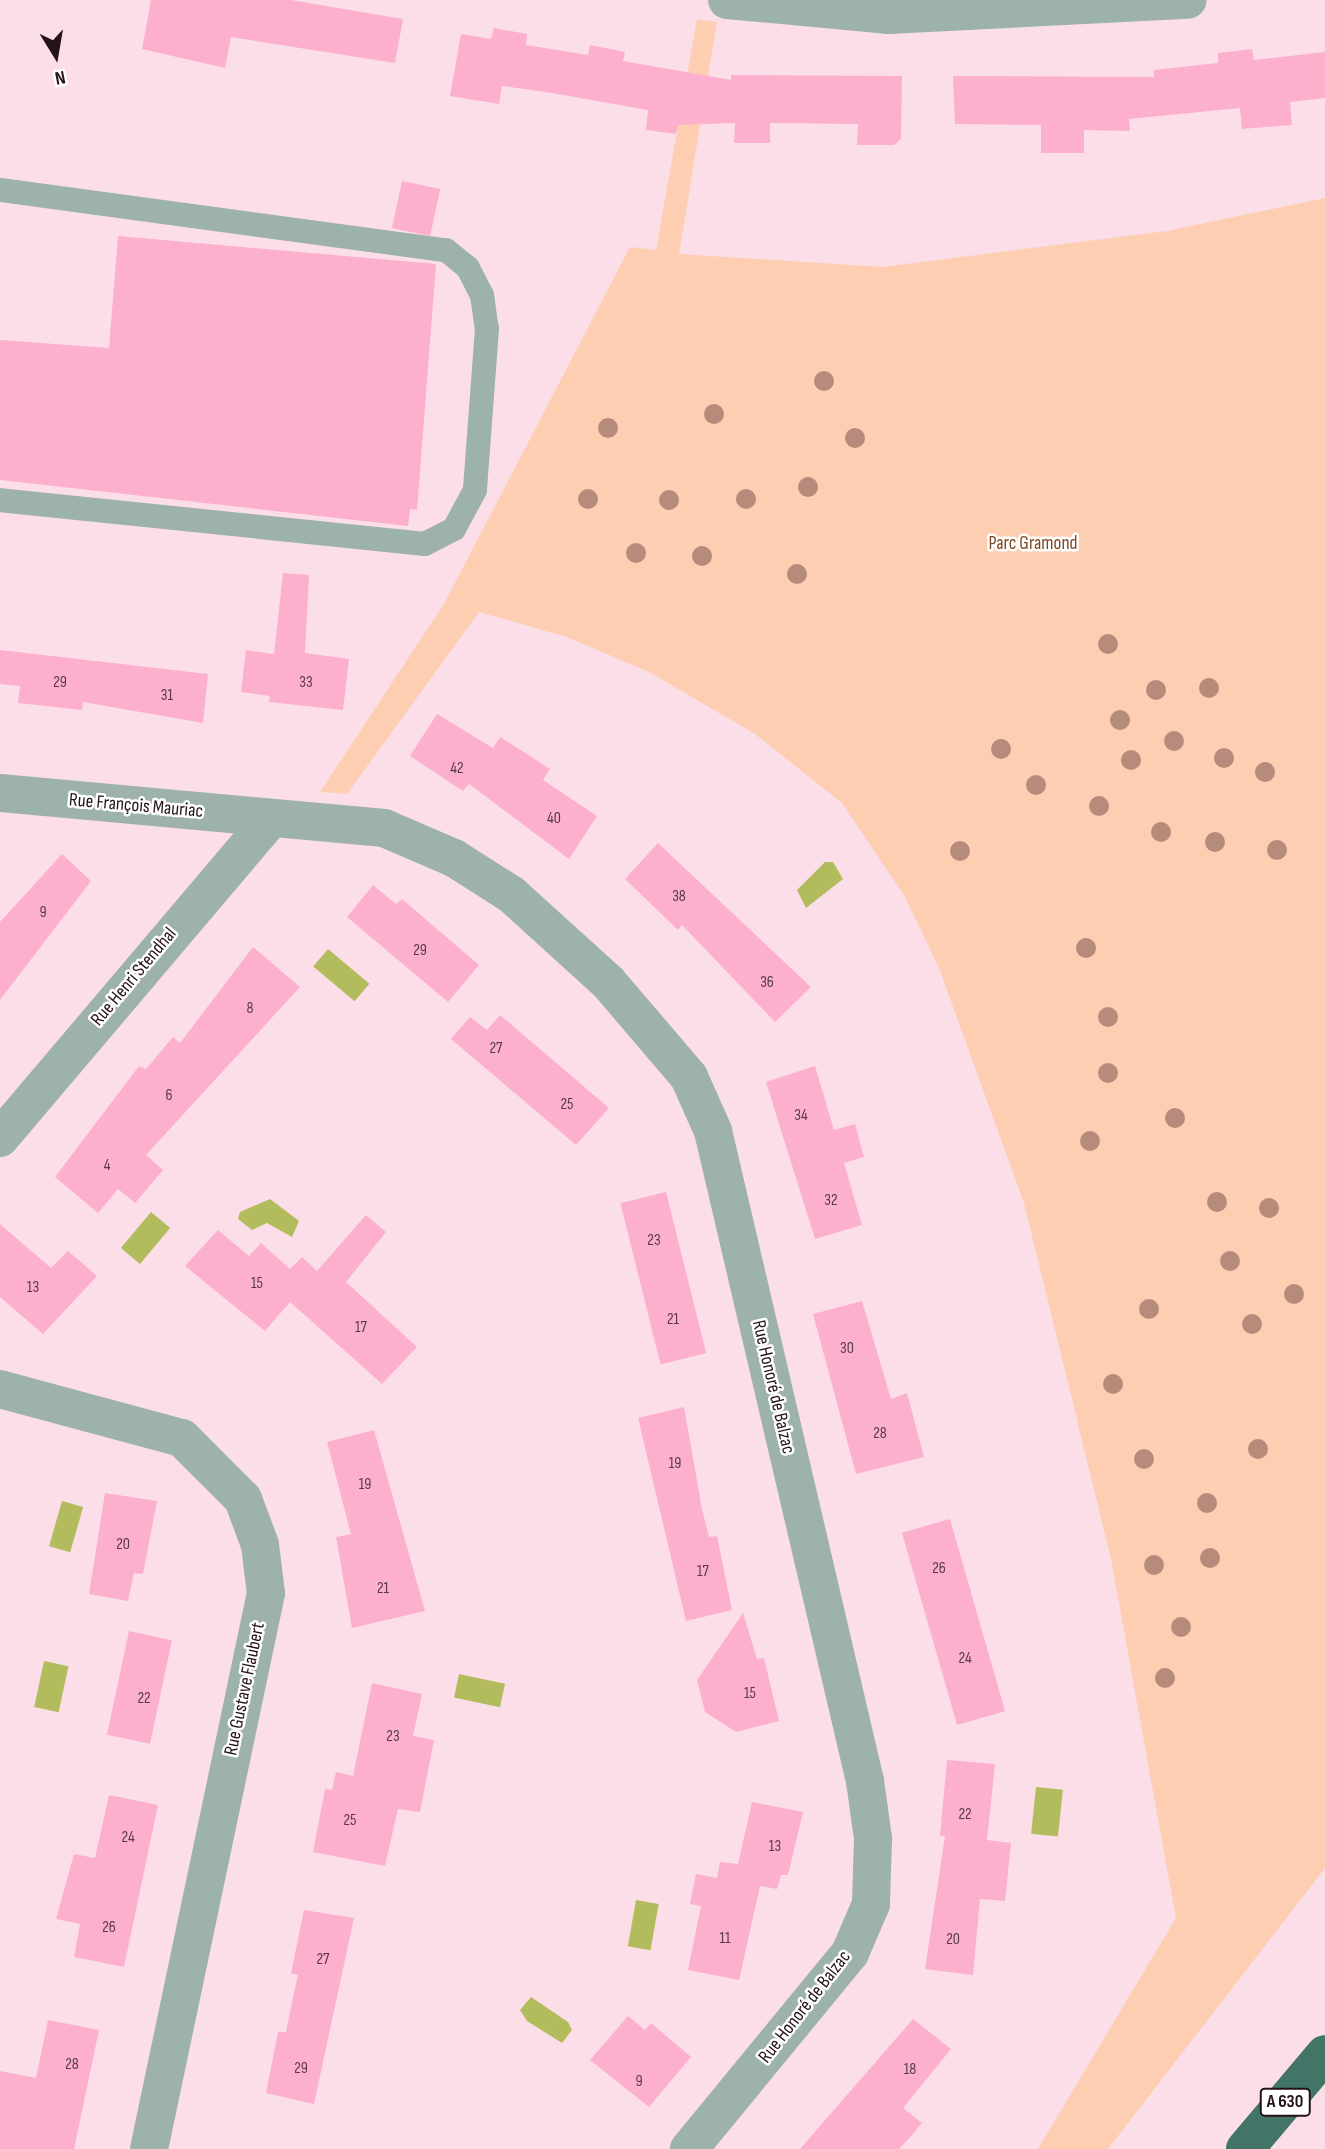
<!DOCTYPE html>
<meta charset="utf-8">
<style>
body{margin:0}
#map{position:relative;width:1325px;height:2149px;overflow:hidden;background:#fcdee8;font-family:"Sofia Sans Condensed",sans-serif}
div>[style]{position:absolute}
.green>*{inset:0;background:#fdceb1}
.water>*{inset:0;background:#b3bc5d;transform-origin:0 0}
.building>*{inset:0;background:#fcb0ce;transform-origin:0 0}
.service>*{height:24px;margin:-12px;padding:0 12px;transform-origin:12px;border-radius:12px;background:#9cb2ab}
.minor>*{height:38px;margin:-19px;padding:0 19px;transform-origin:19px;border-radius:19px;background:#9cb2ab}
.motorway>*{height:38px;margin:-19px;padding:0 19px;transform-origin:19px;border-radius:19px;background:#427567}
.trees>*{width:20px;height:20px;margin:-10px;border-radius:50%;background:#b68b7b}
span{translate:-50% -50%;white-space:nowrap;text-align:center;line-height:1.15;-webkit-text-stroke:5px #fff;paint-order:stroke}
.number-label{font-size:16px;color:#593a46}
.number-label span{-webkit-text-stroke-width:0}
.shield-label span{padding:2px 5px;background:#fff;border:2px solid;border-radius:5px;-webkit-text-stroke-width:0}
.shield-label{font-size:18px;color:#231219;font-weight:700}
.park-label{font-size:19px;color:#7d4721}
.street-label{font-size:19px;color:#231219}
.north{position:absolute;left:21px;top:21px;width:70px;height:70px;-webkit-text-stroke:5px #fff;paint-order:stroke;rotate:169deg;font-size:19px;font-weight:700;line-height:28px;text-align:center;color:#231219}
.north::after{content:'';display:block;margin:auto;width:24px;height:32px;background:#231219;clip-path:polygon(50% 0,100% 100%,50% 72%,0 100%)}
</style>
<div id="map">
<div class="green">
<div style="clip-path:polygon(697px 19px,717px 22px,679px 254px,882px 267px,1167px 231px,1325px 198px,1325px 1868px,1108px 2149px,1038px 2149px,1176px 1918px,1111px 1559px,1024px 1203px,939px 968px,904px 895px,842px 803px,755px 734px,649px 672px,567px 637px,479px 612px,347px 794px,320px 792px,444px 604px,630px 247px,656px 250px)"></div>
</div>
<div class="water">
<div style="clip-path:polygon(825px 862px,833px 862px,843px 879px,806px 908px,797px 890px)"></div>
<div style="left:328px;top:949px;width:54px;height:23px;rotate:40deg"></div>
<div style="clip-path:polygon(270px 1199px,299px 1221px,292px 1237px,267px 1223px,252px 1230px,238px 1219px,240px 1212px)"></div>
<div style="left:151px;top:1212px;width:25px;height:47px;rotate:40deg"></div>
<div style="left:62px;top:1501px;width:22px;height:47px;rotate:16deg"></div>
<div style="left:44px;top:1661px;width:25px;height:47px;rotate:12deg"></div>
<div style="left:459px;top:1674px;width:47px;height:24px;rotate:12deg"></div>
<div style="left:1036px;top:1787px;width:27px;height:47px;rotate:6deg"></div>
<div style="left:636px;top:1900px;width:23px;height:47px;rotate:10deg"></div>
<div style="clip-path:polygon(531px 1997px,568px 2022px,572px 2030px,562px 2043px,527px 2021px,520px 2010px)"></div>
</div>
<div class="building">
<div style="clip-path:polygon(151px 0,291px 0,403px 19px,395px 63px,231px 37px,225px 68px,142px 49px)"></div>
<div style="clip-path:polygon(494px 28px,527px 34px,526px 45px,588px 55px,590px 45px,625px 52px,623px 61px,731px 80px,731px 75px,902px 76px,901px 139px,894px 145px,857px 145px,858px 124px,770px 123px,770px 143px,734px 143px,735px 123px,678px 125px,676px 134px,646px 130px,648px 110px,552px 93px,502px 86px,499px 104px,450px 96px,461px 34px,491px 39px)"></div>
<div style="clip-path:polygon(1252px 49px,1254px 60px,1325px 52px,1325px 98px,1290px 102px,1292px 125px,1242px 129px,1240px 108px,1129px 119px,1130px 131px,1084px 130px,1084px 153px,1041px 153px,1041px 125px,955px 124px,953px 76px,1154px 77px,1154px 70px,1218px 63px,1218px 53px)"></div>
<div style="left:402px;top:181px;width:39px;height:48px;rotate:12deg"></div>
<div style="clip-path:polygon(118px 236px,436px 264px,417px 510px,410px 509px,408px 526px,0 480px,0 340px,109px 348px)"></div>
<div style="clip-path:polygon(283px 573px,309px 575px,305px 653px,349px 659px,343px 710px,269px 702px,270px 696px,241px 692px,246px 650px,274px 654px)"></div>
<div style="clip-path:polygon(0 650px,208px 674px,203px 723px,83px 702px,82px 710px,18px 703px,20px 686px,0 684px)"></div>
<div style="clip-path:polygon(437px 714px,493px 748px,500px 737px,550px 769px,543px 780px,597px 816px,569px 859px,469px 784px,463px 791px,410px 756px)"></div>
<div style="clip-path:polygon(658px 843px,811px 987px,775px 1022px,682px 925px,678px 930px,625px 879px)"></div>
<div style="clip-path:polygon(62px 854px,91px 881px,0 1000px,0 922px)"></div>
<div style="clip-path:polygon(373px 885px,396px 904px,402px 899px,479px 965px,448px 1002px,347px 917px)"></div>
<div style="clip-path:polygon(253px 947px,300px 987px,146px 1155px,163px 1170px,135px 1203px,118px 1189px,98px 1213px,55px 1177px,139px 1066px,146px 1069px,173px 1037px,180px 1043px)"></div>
<div style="clip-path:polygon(500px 1015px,609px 1108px,576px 1145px,451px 1039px,470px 1017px,487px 1030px)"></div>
<div style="clip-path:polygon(815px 1066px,834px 1130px,855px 1124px,864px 1157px,844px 1163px,862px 1225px,815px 1239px,766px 1082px)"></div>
<div style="left:666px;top:1192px;width:166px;height:47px;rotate:76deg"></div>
<div style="clip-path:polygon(366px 1215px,386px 1232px,346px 1282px,417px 1347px,382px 1384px,290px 1302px,265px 1331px,185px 1266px,218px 1230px,249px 1256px,261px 1243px,290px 1269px,302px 1257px,317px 1271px)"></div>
<div style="clip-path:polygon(0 1224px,51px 1268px,68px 1251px,97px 1276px,43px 1334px,0 1297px)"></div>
<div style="clip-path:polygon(862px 1301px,891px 1399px,907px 1393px,924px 1457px,856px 1474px,813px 1314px)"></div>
<div style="clip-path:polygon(684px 1407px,702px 1509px,709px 1537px,717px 1536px,732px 1610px,686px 1621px,638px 1418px)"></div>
<div style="clip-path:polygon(374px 1430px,425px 1611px,352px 1628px,336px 1537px,351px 1534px,327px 1442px)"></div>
<div style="clip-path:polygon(105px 1493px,157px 1501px,143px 1574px,134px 1573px,128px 1601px,89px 1594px)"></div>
<div style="left:950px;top:1519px;width:200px;height:50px;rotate:74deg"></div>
<div style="clip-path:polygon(743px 1613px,757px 1659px,764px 1658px,779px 1721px,736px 1732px,705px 1712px,697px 1680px)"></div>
<div style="left:129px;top:1631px;width:44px;height:106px;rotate:12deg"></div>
<div style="clip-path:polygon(372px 1683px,422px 1694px,413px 1736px,434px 1740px,420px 1812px,398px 1809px,385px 1866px,313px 1852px,325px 1789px,332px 1790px,336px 1772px,353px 1776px)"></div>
<div style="clip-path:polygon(947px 1760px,995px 1764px,987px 1840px,1011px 1843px,1005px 1901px,980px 1899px,973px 1975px,925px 1969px,945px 1836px,940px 1836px)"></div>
<div style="clip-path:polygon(109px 1795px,158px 1805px,124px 1967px,74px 1957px,80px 1924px,56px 1919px,74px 1854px,95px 1858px)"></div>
<div style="clip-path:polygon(752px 1802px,803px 1812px,788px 1875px,781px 1875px,777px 1889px,760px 1886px,739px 1980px,688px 1970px,701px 1906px,690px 1904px,696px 1874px,717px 1878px,720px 1862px,738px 1864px)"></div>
<div style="clip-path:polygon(304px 1910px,354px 1918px,314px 2104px,266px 2093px,278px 2032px,286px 2032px,292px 2002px,298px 1975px,291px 1973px)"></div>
<div style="clip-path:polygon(628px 2016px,645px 2030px,651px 2023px,691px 2057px,649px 2107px,590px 2060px)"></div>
<div style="clip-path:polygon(913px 2019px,951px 2049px,903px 2108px,922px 2123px,911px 2136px,899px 2149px,800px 2149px)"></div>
<div style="clip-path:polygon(48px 2020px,99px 2030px,74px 2149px,0 2149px,0 2071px,36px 2078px)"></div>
</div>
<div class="service">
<div style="left:0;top:190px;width:450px;rotate:7.7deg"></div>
<div style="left:446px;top:250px;width:28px;rotate:39deg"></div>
<div style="left:468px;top:268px;width:30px;rotate:63deg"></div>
<div style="left:482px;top:295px;width:34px;rotate:82deg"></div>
<div style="left:487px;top:329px;width:161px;rotate:94.3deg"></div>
<div style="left:475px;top:490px;width:44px;rotate:118.3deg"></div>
<div style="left:454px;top:529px;width:33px;rotate:153deg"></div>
<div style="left:425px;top:544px;width:427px;rotate:-174.1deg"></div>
</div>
<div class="minor">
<div style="left:727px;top:0;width:163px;rotate:5.3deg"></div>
<div style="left:889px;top:15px;width:299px;rotate:-2.9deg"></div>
<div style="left:0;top:793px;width:386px;rotate:5.2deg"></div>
<div style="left:384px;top:828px;width:76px;rotate:23.2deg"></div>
<div style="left:454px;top:858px;width:69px;rotate:32.5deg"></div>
<div style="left:512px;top:895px;width:130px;rotate:42.2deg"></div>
<div style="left:608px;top:982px;width:125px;rotate:49.5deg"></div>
<div style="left:689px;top:1077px;width:59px;rotate:66deg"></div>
<div style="left:713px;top:1131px;width:668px;rotate:76.84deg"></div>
<div style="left:865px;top:1781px;width:59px;rotate:82.1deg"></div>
<div style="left:873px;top:1839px;width:65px;rotate:91.8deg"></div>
<div style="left:871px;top:1904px;width:53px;rotate:113.2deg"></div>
<div style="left:850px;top:1953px;width:254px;rotate:129.4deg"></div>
<div style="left:0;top:1138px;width:419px;rotate:-49.7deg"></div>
<div style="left:0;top:1389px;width:188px;rotate:15.1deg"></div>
<div style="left:182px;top:1438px;width:86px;rotate:45deg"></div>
<div style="left:243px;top:1499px;width:49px;rotate:69.7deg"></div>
<div style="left:260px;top:1545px;width:48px;rotate:82.9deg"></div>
<div style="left:266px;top:1593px;width:568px;rotate:101.88deg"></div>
</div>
<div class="motorway">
<div style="left:1245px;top:2149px;width:124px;rotate:-49.9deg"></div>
</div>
<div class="trees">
<div style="left:824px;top:381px"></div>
<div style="left:714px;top:414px"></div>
<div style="left:608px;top:428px"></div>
<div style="left:855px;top:438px"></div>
<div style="left:808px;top:487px"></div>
<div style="left:588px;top:499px"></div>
<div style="left:746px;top:499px"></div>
<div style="left:669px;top:500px"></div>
<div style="left:636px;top:553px"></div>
<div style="left:702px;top:556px"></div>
<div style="left:797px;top:574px"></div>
<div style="left:1108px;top:644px"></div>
<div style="left:1209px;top:688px"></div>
<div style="left:1156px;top:690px"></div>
<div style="left:1120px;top:720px"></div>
<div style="left:1174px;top:741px"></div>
<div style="left:1001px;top:749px"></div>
<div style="left:1224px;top:758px"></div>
<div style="left:1131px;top:760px"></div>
<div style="left:1265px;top:772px"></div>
<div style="left:1036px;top:785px"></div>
<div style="left:1099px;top:806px"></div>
<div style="left:1161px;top:832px"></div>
<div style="left:1215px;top:842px"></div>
<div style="left:1277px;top:850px"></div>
<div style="left:960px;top:851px"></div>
<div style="left:1086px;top:948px"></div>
<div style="left:1108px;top:1017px"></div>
<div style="left:1108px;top:1073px"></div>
<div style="left:1175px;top:1118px"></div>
<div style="left:1090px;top:1141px"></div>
<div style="left:1217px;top:1202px"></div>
<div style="left:1269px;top:1208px"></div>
<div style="left:1230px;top:1261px"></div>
<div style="left:1294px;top:1294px"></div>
<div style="left:1149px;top:1309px"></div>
<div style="left:1252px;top:1324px"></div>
<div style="left:1113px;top:1384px"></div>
<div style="left:1258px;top:1449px"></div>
<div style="left:1144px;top:1459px"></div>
<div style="left:1207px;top:1503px"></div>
<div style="left:1210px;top:1558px"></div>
<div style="left:1154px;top:1565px"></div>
<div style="left:1181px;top:1627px"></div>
<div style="left:1165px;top:1678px"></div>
</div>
<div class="number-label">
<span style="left:60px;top:683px">29</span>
<span style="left:306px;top:683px">33</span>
<span style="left:167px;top:696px">31</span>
<span style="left:457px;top:769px">42</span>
<span style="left:554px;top:819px">40</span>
<span style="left:679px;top:897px">38</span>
<span style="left:43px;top:913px">9</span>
<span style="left:420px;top:951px">29</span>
<span style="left:767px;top:983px">36</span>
<span style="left:250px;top:1009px">8</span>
<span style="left:496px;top:1049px">27</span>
<span style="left:169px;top:1096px">6</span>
<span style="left:567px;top:1105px">25</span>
<span style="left:801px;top:1116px">34</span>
<span style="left:107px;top:1166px">4</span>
<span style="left:831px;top:1201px">32</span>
<span style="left:654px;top:1241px">23</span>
<span style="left:257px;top:1284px">15</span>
<span style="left:33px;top:1288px">13</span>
<span style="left:673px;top:1320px">21</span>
<span style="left:361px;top:1328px">17</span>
<span style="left:847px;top:1349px">30</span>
<span style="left:880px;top:1434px">28</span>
<span style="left:675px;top:1464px">19</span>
<span style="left:365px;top:1485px">19</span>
<span style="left:123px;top:1545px">20</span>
<span style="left:939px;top:1569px">26</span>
<span style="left:703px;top:1572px">17</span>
<span style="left:383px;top:1589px">21</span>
<span style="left:965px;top:1659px">24</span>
<span style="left:750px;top:1694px">15</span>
<span style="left:144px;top:1699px">22</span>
<span style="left:393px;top:1737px">23</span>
<span style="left:965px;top:1815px">22</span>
<span style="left:350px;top:1821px">25</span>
<span style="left:128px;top:1838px">24</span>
<span style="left:775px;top:1847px">13</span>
<span style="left:109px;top:1928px">26</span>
<span style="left:725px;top:1939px">11</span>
<span style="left:953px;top:1940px">20</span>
<span style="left:323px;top:1960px">27</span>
<span style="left:72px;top:2065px">28</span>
<span style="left:301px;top:2069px">29</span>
<span style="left:910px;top:2070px">18</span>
<span style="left:639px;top:2082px">9</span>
</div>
<div class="shield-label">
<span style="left:1285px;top:2102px">A 630</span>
</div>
<div class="park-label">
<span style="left:1033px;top:544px">Parc Gramond</span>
</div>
<div class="street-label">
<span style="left:136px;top:806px;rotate:5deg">Rue François Mauriac</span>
<span style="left:134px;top:977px;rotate:-50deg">Rue Henri Stendhal</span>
<span style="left:773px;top:1387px;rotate:77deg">Rue Honoré de Balzac</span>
<span style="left:245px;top:1689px;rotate:-78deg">Rue Gustave Flaubert</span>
<span style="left:805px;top:2007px;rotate:-52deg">Rue Honoré de Balzac</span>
</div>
<div class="north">N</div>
</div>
